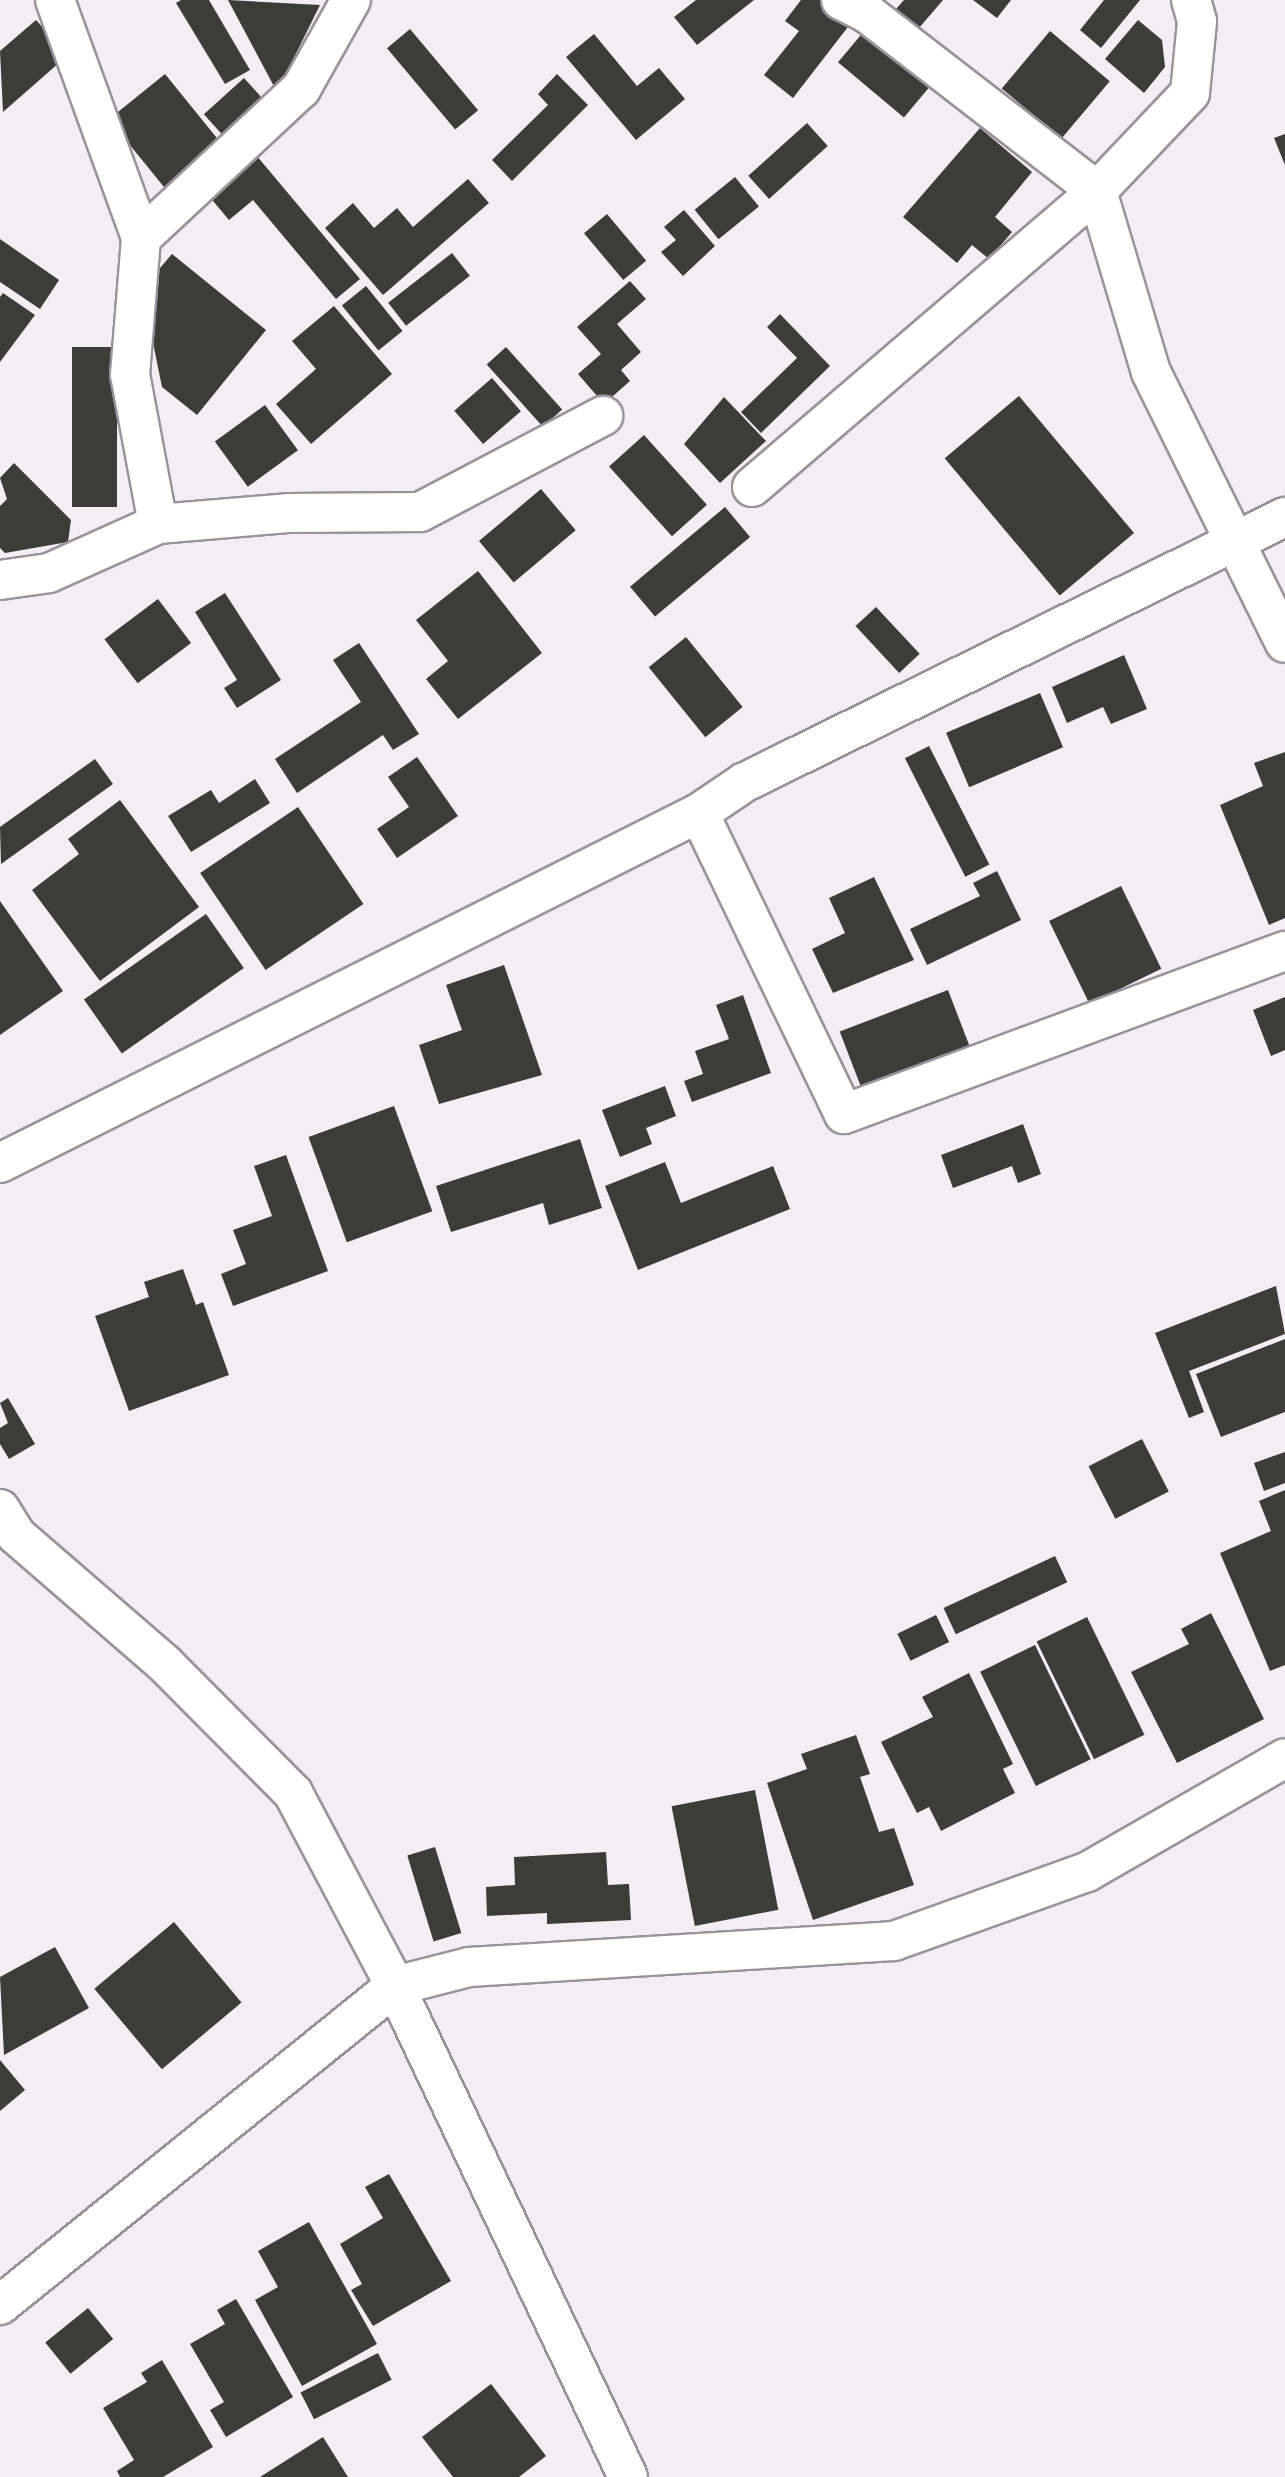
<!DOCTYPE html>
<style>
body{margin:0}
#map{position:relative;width:1285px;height:2477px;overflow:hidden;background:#f3edf6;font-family:Arial,sans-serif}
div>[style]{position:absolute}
.building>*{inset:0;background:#3c3d36;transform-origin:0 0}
.roads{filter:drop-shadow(2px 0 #99949c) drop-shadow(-2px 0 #99949c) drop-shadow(0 2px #99949c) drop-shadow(0 -2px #99949c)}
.street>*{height:38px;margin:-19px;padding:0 19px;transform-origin:19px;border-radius:19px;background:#fff}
span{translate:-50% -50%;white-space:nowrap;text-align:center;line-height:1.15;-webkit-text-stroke:7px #fff;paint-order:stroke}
</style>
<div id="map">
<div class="building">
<div style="clip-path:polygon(181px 0,209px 0,250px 70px,225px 84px,176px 3px)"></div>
<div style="clip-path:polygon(228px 0,320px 5px,277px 92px)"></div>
<div style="clip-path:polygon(696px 0,754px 0,697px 45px,674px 17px)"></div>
<div style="clip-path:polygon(801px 0,821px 0,851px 23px,793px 98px,764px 75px,799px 31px,785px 21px)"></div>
<div style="clip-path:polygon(904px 0,943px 0,919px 28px,896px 9px)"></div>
<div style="clip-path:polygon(973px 0,1011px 0,997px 18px)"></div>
<div style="clip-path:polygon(1104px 0,1140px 0,1101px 48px,1080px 30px)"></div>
<div style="clip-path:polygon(36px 20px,68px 55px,3px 112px,0 51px)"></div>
<div style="clip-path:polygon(1138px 20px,1162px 40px,1165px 67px,1144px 93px,1105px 59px)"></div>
<div style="left:410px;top:29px;width:106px;height:30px;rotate:50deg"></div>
<div style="left:865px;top:30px;width:86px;height:42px;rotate:40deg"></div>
<div style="left:1050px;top:31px;width:78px;height:75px;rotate:40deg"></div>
<div style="clip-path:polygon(594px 34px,637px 86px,659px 68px,685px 99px,636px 140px,566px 57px)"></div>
<div style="left:165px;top:74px;width:94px;height:72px;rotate:51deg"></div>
<div style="clip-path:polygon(557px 74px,588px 105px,512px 181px,492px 160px,548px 105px,538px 94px)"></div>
<div style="left:244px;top:78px;width:30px;height:54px;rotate:48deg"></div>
<div style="left:807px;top:123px;width:31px;height:79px;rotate:48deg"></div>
<div style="clip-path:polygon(980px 128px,1032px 172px,995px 217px,1012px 232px,989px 259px,972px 245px,957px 263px,903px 217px)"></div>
<div style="clip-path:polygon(1285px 134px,1285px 165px,1274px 138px)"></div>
<div style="clip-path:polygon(256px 155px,360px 279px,336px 299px,253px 200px,229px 220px,208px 195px)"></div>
<div style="left:735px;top:177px;width:38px;height:52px;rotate:51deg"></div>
<div style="clip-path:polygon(468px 179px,489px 203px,383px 295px,325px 228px,353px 203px,374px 228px,397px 208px,413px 227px)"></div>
<div style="clip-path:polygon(684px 210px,715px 246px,683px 276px,661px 252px,676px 240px,664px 227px)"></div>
<div style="left:607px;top:214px;width:61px;height:30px;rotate:50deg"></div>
<div style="clip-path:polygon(0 239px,59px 280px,40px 309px,0 282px)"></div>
<div style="left:452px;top:253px;width:29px;height:81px;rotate:52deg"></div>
<div style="clip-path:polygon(172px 254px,266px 330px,197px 415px,162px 387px,142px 289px)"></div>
<div style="clip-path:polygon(630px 281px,646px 299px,617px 324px,641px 352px,621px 370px,630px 381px,604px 404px,578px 374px,601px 354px,577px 327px)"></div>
<div style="left:366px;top:286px;width:58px;height:31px;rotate:51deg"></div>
<div style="clip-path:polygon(3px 293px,35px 315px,0 362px,0 297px)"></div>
<div style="clip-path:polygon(334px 306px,392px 374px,311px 444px,276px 404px,316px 369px,292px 341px)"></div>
<div style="clip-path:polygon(780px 314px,830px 366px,761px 433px,741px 412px,797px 358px,767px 327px)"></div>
<div style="left:72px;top:347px;width:45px;height:160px"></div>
<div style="left:506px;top:347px;width:84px;height:26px;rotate:48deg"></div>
<div style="left:492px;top:378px;width:44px;height:50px;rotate:49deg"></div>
<div style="left:1019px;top:396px;width:179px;height:97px;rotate:50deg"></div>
<div style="clip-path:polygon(724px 397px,766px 441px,720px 483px,684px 444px)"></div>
<div style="left:265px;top:405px;width:56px;height:62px;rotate:54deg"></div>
<div style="left:644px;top:435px;width:94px;height:47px;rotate:48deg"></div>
<div style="clip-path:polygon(14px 463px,71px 520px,68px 542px,5px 553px,0 548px,0 506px,7px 499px,0 478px)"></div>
<div style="left:541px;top:489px;width:54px;height:81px;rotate:50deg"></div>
<div style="left:725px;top:507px;width:39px;height:124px;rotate:50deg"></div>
<div style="clip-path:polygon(478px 571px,542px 653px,458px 719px,426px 679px,448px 661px,416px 620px)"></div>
<div style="clip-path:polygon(225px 593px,281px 680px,237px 708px,224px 688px,237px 680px,195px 612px)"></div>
<div style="left:158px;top:599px;width:55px;height:67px;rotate:53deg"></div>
<div style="left:876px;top:607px;width:64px;height:28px;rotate:47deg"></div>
<div style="left:686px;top:637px;width:90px;height:48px;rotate:51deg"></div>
<div style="clip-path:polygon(359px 643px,419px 734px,393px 750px,383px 735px,297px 793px,275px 759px,361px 702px,333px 660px)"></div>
<div style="clip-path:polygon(1124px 655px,1147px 709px,1111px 724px,1103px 707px,1067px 723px,1052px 687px)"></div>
<div style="left:1040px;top:693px;width:59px;height:102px;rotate:67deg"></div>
<div style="left:929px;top:746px;width:133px;height:27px;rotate:63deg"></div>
<div style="clip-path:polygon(1285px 752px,1285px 918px,1269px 925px,1220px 805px,1263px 786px,1254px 763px)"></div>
<div style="clip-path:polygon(417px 757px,458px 816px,397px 858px,377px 829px,409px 807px,388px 777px)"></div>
<div style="clip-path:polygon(95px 759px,113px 784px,1px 864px,0 827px)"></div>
<div style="clip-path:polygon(255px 779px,270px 803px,191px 852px,168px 816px,211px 790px,219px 803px)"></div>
<div style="clip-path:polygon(120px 800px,199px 907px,100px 981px,32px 890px,79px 854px,68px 839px)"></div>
<div style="left:298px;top:807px;width:117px;height:118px;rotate:56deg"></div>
<div style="clip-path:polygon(997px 871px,1021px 920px,927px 965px,910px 929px,980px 896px,973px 883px)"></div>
<div style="clip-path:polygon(874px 877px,914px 960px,833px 993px,812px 949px,845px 933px,829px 898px)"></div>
<div style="left:1121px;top:886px;width:92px;height:80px;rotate:64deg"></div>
<div style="clip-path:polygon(0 901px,63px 991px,0 1035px)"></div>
<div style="left:206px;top:914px;width:66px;height:149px;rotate:55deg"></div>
<div style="clip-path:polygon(504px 965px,542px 1075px,439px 1104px,419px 1045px,462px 1030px,446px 985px)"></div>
<div style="left:948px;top:990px;width:60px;height:116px;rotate:69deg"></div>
<div style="clip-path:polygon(743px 995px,771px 1073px,692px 1102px,684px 1081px,703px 1074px,695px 1051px,729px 1039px,716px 1005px)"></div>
<div style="clip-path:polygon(1285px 997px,1285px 1050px,1271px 1056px,1253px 1010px)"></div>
<div style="clip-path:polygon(665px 1086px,676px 1116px,646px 1128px,652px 1144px,620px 1157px,602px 1110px)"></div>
<div style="left:394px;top:1106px;width:112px;height:91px;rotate:70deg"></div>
<div style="clip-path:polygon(1023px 1124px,1041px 1174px,1018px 1183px,1012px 1166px,953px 1188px,941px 1155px)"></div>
<div style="clip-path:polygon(580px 1139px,602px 1208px,549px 1225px,543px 1203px,451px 1232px,436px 1186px)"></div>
<div style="clip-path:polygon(286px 1155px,328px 1271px,233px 1306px,221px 1274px,246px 1264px,233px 1230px,272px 1216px,254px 1166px)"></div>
<div style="clip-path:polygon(665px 1162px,681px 1203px,773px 1166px,790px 1209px,638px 1270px,605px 1186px)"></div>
<div style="clip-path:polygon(183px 1269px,196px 1305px,203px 1302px,229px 1375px,129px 1411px,95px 1316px,149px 1297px,144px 1282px)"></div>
<div style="clip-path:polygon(1276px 1286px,1285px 1334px,1189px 1371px,1204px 1412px,1189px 1418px,1155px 1333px)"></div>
<div style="clip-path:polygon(1285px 1339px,1285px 1412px,1221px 1437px,1196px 1374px)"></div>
<div style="clip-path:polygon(8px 1398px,35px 1444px,9px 1459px,0 1444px,0 1428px,8px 1423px,0 1403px)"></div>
<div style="left:1142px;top:1439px;width:59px;height:60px;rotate:63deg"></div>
<div style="clip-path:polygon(1285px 1452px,1285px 1483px,1264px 1491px,1254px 1463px)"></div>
<div style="clip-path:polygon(1285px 1490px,1285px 1665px,1270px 1671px,1220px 1553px,1271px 1531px,1259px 1501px)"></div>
<div style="left:1055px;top:1556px;width:29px;height:123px;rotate:65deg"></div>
<div style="clip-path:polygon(1211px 1613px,1264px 1719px,1177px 1763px,1131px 1672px,1189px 1644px,1181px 1629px)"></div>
<div style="left:936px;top:1615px;width:30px;height:43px;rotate:64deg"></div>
<div style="left:1087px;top:1617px;width:131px;height:56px;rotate:64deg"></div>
<div style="left:1035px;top:1645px;width:127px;height:61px;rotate:64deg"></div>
<div style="clip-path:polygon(969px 1673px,1013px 1764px,1003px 1769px,1015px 1793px,941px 1831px,929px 1807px,917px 1813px,881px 1742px,933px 1717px,922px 1697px)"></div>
<div style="clip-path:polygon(856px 1735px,870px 1774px,860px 1777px,879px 1832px,894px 1828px,914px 1885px,813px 1920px,767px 1783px,807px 1769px,801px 1754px)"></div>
<div style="left:755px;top:1790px;width:122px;height:85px;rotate:79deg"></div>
<div style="left:435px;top:1847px;width:90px;height:29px;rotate:73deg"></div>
<div style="clip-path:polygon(606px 1852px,608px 1885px,629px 1884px,631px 1920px,547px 1924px,547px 1913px,487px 1916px,486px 1887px,515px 1885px,514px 1857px)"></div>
<div style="left:174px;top:1922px;width:105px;height:104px;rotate:50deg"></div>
<div style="clip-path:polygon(55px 1947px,89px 2008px,4px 2055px,0 1977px)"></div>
<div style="clip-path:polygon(0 2060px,25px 2090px,0 2111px)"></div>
<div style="clip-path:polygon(389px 2174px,451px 2281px,373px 2326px,351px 2290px,362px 2284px,340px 2244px,383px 2218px,365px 2187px)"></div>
<div style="clip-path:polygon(309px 2222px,377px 2344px,302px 2386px,255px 2300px,278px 2287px,258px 2251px)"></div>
<div style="clip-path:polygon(236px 2299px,293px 2397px,226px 2437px,210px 2410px,224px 2402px,190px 2344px,225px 2324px,217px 2310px)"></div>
<div style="left:88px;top:2308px;width:40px;height:55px;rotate:51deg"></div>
<div style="left:378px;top:2353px;width:30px;height:87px;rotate:63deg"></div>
<div style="clip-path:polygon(162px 2360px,213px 2447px,163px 2477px,120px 2477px,117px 2471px,134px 2460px,103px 2408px,147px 2382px,141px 2373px)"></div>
<div style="clip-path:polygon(491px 2384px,546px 2456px,519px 2477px,453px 2477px,422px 2437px)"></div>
<div style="clip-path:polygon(323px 2437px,348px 2477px,260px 2477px)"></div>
</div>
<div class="roads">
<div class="street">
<div style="left:55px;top:0;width:253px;rotate:70.1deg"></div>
<div style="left:841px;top:0;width:30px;rotate:27deg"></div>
<div style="left:868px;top:14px;width:289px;rotate:37.7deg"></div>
<div style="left:1097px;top:191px;width:189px;rotate:73.4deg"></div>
<div style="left:1151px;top:372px;width:302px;rotate:63.7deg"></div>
<div style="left:752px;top:487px;width:455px;rotate:-40.6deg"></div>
<div style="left:1097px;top:191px;width:135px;rotate:-46.5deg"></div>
<div style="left:1190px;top:93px;width:72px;rotate:-84.4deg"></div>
<div style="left:1197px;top:21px;width:22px;rotate:-106deg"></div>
<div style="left:158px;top:524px;width:152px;rotate:-100.6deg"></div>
<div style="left:130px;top:375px;width:137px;rotate:-85.4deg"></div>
<div style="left:141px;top:238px;width:219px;rotate:-43deg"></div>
<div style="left:301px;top:89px;width:102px;rotate:-60.7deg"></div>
<div style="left:0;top:580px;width:49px;rotate:-8.1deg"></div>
<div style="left:49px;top:573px;width:120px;rotate:-24.2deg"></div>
<div style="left:158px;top:524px;width:130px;rotate:-4.8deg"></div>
<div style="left:288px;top:513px;width:132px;rotate:-0.4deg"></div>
<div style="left:420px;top:512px;width:207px;rotate:-27.7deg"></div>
<div style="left:699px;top:813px;width:334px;rotate:64.3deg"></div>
<div style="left:844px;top:1114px;width:470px;rotate:-20.3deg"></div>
<div style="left:0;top:1163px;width:782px;rotate:-26.6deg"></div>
<div style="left:699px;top:813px;width:55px;rotate:-34deg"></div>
<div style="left:745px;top:782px;width:602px;rotate:-26.14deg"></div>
<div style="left:0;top:1509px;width:31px;rotate:58deg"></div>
<div style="left:16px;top:1535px;width:197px;rotate:40.9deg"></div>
<div style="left:165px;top:1664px;width:182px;rotate:45.2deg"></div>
<div style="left:293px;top:1793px;width:218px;rotate:62.1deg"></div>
<div style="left:395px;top:1986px;width:543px;rotate:64.61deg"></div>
<div style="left:0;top:2305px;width:508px;rotate:-38.92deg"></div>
<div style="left:395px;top:1986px;width:76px;rotate:-14.4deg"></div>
<div style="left:469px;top:1967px;width:426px;rotate:-3.5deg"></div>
<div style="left:894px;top:1941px;width:205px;rotate:-19.7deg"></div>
<div style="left:1087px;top:1872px;width:228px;rotate:-29.9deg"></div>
</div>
</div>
</div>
